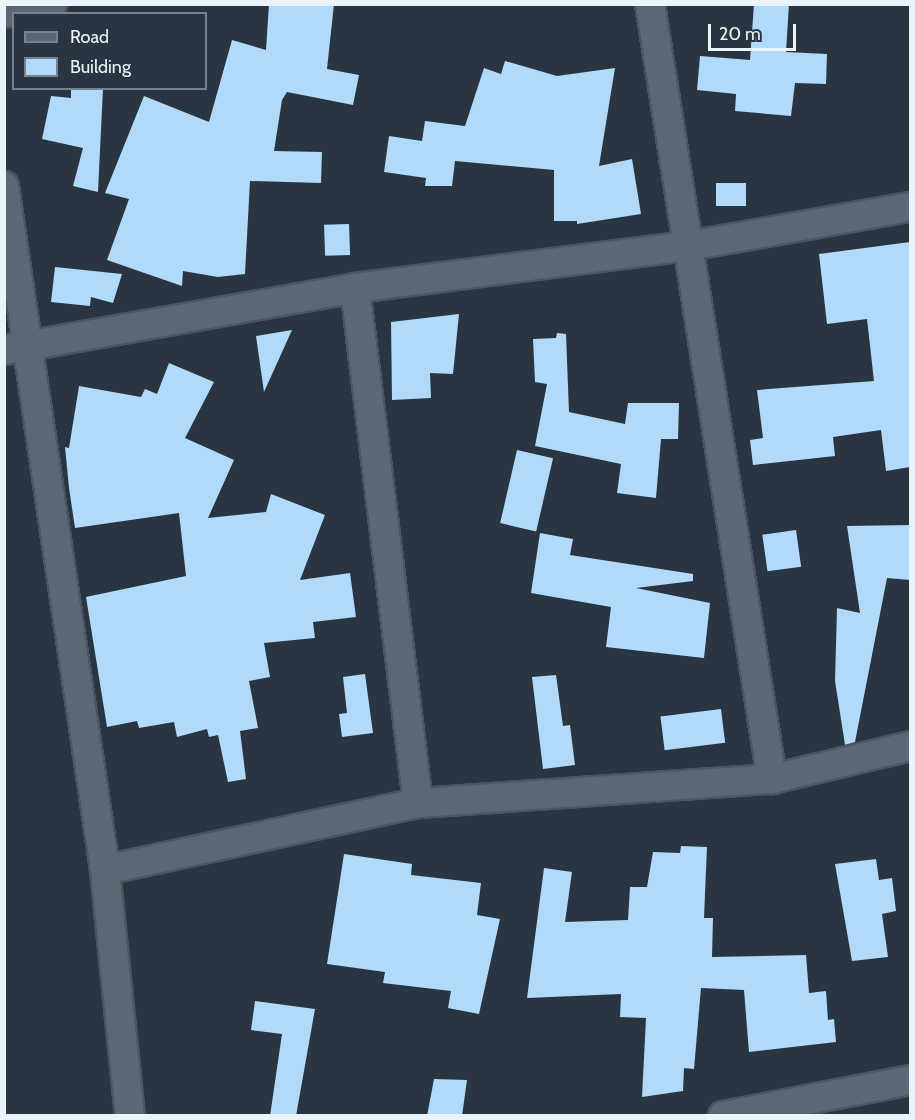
<!DOCTYPE html>
<style>
body{margin:0}
#map{position:relative;width:915px;height:1120px;overflow:hidden;background:#293641;font-family:Cabin,sans-serif}
div>[style]{position:absolute}
.building>*{inset:0;background:#b0d9fa;transform-origin:0 0}
.roads{filter:drop-shadow(2px 0 #4a565f) drop-shadow(-2px 0 #4a565f) drop-shadow(0 2px #4a565f) drop-shadow(0 -2px #4a565f)}
.street>*{height:28px;margin:-14px;padding:0 14px;transform-origin:14px;border-radius:14px;background:#596874}
span{translate:-50% -50%;white-space:nowrap;text-align:center;line-height:1.15;-webkit-text-stroke:6px #293641;paint-order:stroke}
.frame{position:absolute;inset:0;border:6px solid #ebf4fb;pointer-events:none}
.legend{position:absolute;left:12px;top:12px;width:195px;height:78px;box-sizing:border-box;background:#293641;border:2px solid #77828b;margin:0;padding:8px 10px;list-style:none;font-size:18px;color:#ebf4fb}
.legend li{display:flex;align-items:center;gap:12px;height:30px}
.legend b{width:30px;border:2px solid #77828b}
.scale{position:absolute;left:708px;top:24px;width:88px;height:27px;box-sizing:border-box;border:3px solid #ebf4fb;border-top:0;padding-left:8px;font-size:18px;line-height:21px;white-space:nowrap;color:#ebf4fb;-webkit-text-stroke:4px #293641;paint-order:stroke}
</style>
<div id="map">
<div class="building">
<div style="clip-path:polygon(269px 4px,334px 4px,327px 69px,359px 75px,353px 105px,287px 92px,282px 100px,274px 151px,322px 152px,321px 183px,250px 181px,245px 274px,218px 277px,183px 271px,182px 286px,107px 260px,129px 199px,105px 193px,144px 96px,209px 122px,232px 40px,266px 50px)"></div>
<div style="clip-path:polygon(754px 4px,789px 4px,786px 52px,827px 54px,826px 84px,795px 83px,791px 116px,735px 111px,736px 94px,697px 90px,700px 56px,750px 60px)"></div>
<div style="clip-path:polygon(505px 61px,557px 76px,615px 68px,599px 166px,632px 159px,641px 214px,577px 224px,577px 221px,554px 221px,554px 170px,455px 161px,452px 186px,425px 186px,426px 178px,384px 172px,389px 136px,422px 141px,425px 121px,465px 126px,484px 68px,501px 74px)"></div>
<div style="clip-path:polygon(71px 88px,103px 88px,98px 192px,73px 186px,83px 148px,42px 139px,51px 96px,71px 98px)"></div>
<div style="left:746px;top:183px;width:23px;height:30px;rotate:90deg"></div>
<div style="left:349px;top:224px;width:31px;height:25px;rotate:88deg"></div>
<div style="clip-path:polygon(910px 242px,910px 467px,886px 471px,881px 430px,833px 437px,835px 456px,753px 465px,750px 440px,763px 438px,757px 390px,874px 381px,867px 319px,827px 324px,819px 254px)"></div>
<div style="clip-path:polygon(55px 267px,122px 274px,113px 303px,91px 297px,90px 306px,51px 302px)"></div>
<div style="clip-path:polygon(459px 314px,453px 374px,430px 373px,431px 398px,392px 400px,391px 322px)"></div>
<div style="clip-path:polygon(292px 330px,264px 392px,256px 336px)"></div>
<div style="clip-path:polygon(557px 333px,566px 334px,569px 412px,625px 424px,628px 403px,679px 403px,678px 439px,661px 439px,656px 498px,617px 493px,621px 464px,535px 446px,547px 384px,535px 382px,533px 339px,556px 338px)"></div>
<div style="clip-path:polygon(169px 363px,214px 382px,185px 438px,234px 460px,208px 518px,266px 512px,271px 494px,325px 515px,300px 580px,350px 573px,356px 617px,313px 622px,315px 638px,264px 643px,270px 677px,249px 681px,258px 728px,240px 731px,246px 779px,228px 782px,218px 735px,209px 737px,207px 729px,177px 737px,174px 722px,139px 728px,137px 721px,107px 727px,86px 597px,186px 576px,179px 513px,75px 528px,69px 488px,65px 447px,69px 448px,79px 386px,141px 397px,145px 389px,157px 394px)"></div>
<div style="left:517px;top:450px;width:37px;height:75px;rotate:13deg"></div>
<div style="clip-path:polygon(910px 525px,910px 580px,887px 578px,855px 742px,845px 745px,835px 681px,837px 608px,860px 613px,847px 526px)"></div>
<div style="left:796px;top:530px;width:37px;height:34px;rotate:82deg"></div>
<div style="clip-path:polygon(540px 533px,573px 539px,570px 555px,693px 574px,693px 581px,636px 588px,710px 603px,704px 658px,606px 647px,611px 607px,531px 593px)"></div>
<div style="clip-path:polygon(365px 674px,373px 733px,342px 737px,339px 714px,347px 713px,343px 677px)"></div>
<div style="clip-path:polygon(556px 675px,563px 726px,570px 725px,575px 765px,543px 769px,532px 677px)"></div>
<div style="left:721px;top:709px;width:34px;height:61px;rotate:83deg"></div>
<div style="clip-path:polygon(681px 846px,707px 847px,704px 918px,713px 918px,712px 957px,806px 955px,809px 993px,826px 991px,828px 1020px,834px 1019px,836px 1042px,749px 1052px,744px 990px,701px 988px,694px 1069px,684px 1068px,683px 1091px,642px 1097px,646px 1018px,620px 1017px,621px 994px,527px 998px,544px 868px,572px 872px,565px 922px,628px 920px,630px 887px,647px 887px,653px 852px,680px 853px)"></div>
<div style="clip-path:polygon(344px 854px,412px 864px,411px 875px,481px 883px,477px 915px,500px 919px,479px 1014px,448px 1008px,451px 991px,383px 983px,385px 972px,327px 964px)"></div>
<div style="clip-path:polygon(876px 859px,879px 880px,892px 878px,896px 911px,882px 914px,888px 957px,852px 961px,835px 864px)"></div>
<div style="clip-path:polygon(255px 1001px,315px 1009px,296px 1116px,270px 1116px,282px 1034px,251px 1030px)"></div>
<div style="clip-path:polygon(434px 1079px,467px 1080px,462px 1116px,427px 1116px)"></div>
</div>
<div class="roads">
<div class="street">
<div style="left:650px;top:4px;width:785px;rotate:81.05deg"></div>
<div style="left:4px;top:13px;width:49px;rotate:-10.6deg"></div>
<div style="left:4px;top:186px;width:691px;rotate:81.6deg"></div>
<div style="left:105px;top:870px;width:247px;rotate:84.2deg"></div>
<div style="left:355px;top:288px;width:519px;rotate:83.03deg"></div>
<div style="left:4px;top:350px;width:356px;rotate:-10deg"></div>
<div style="left:355px;top:288px;width:336px;rotate:-7.2deg"></div>
<div style="left:688px;top:246px;width:225px;rotate:-10deg"></div>
<div style="left:105px;top:870px;width:320px;rotate:-12.1deg"></div>
<div style="left:418px;top:803px;width:355px;rotate:-3.9deg"></div>
<div style="left:772px;top:779px;width:142px;rotate:-13.4deg"></div>
<div style="left:723px;top:1116px;width:190px;rotate:-10.9deg"></div>
</div>
</div>
<div class="frame"></div>
<ul class="legend">
<li><b style="height:8px;background:#596874"></b>Road</li>
<li><b style="height:16px;background:#b0d9fa"></b>Building</li>
</ul>
<div class="scale">20 m</div>
</div>
